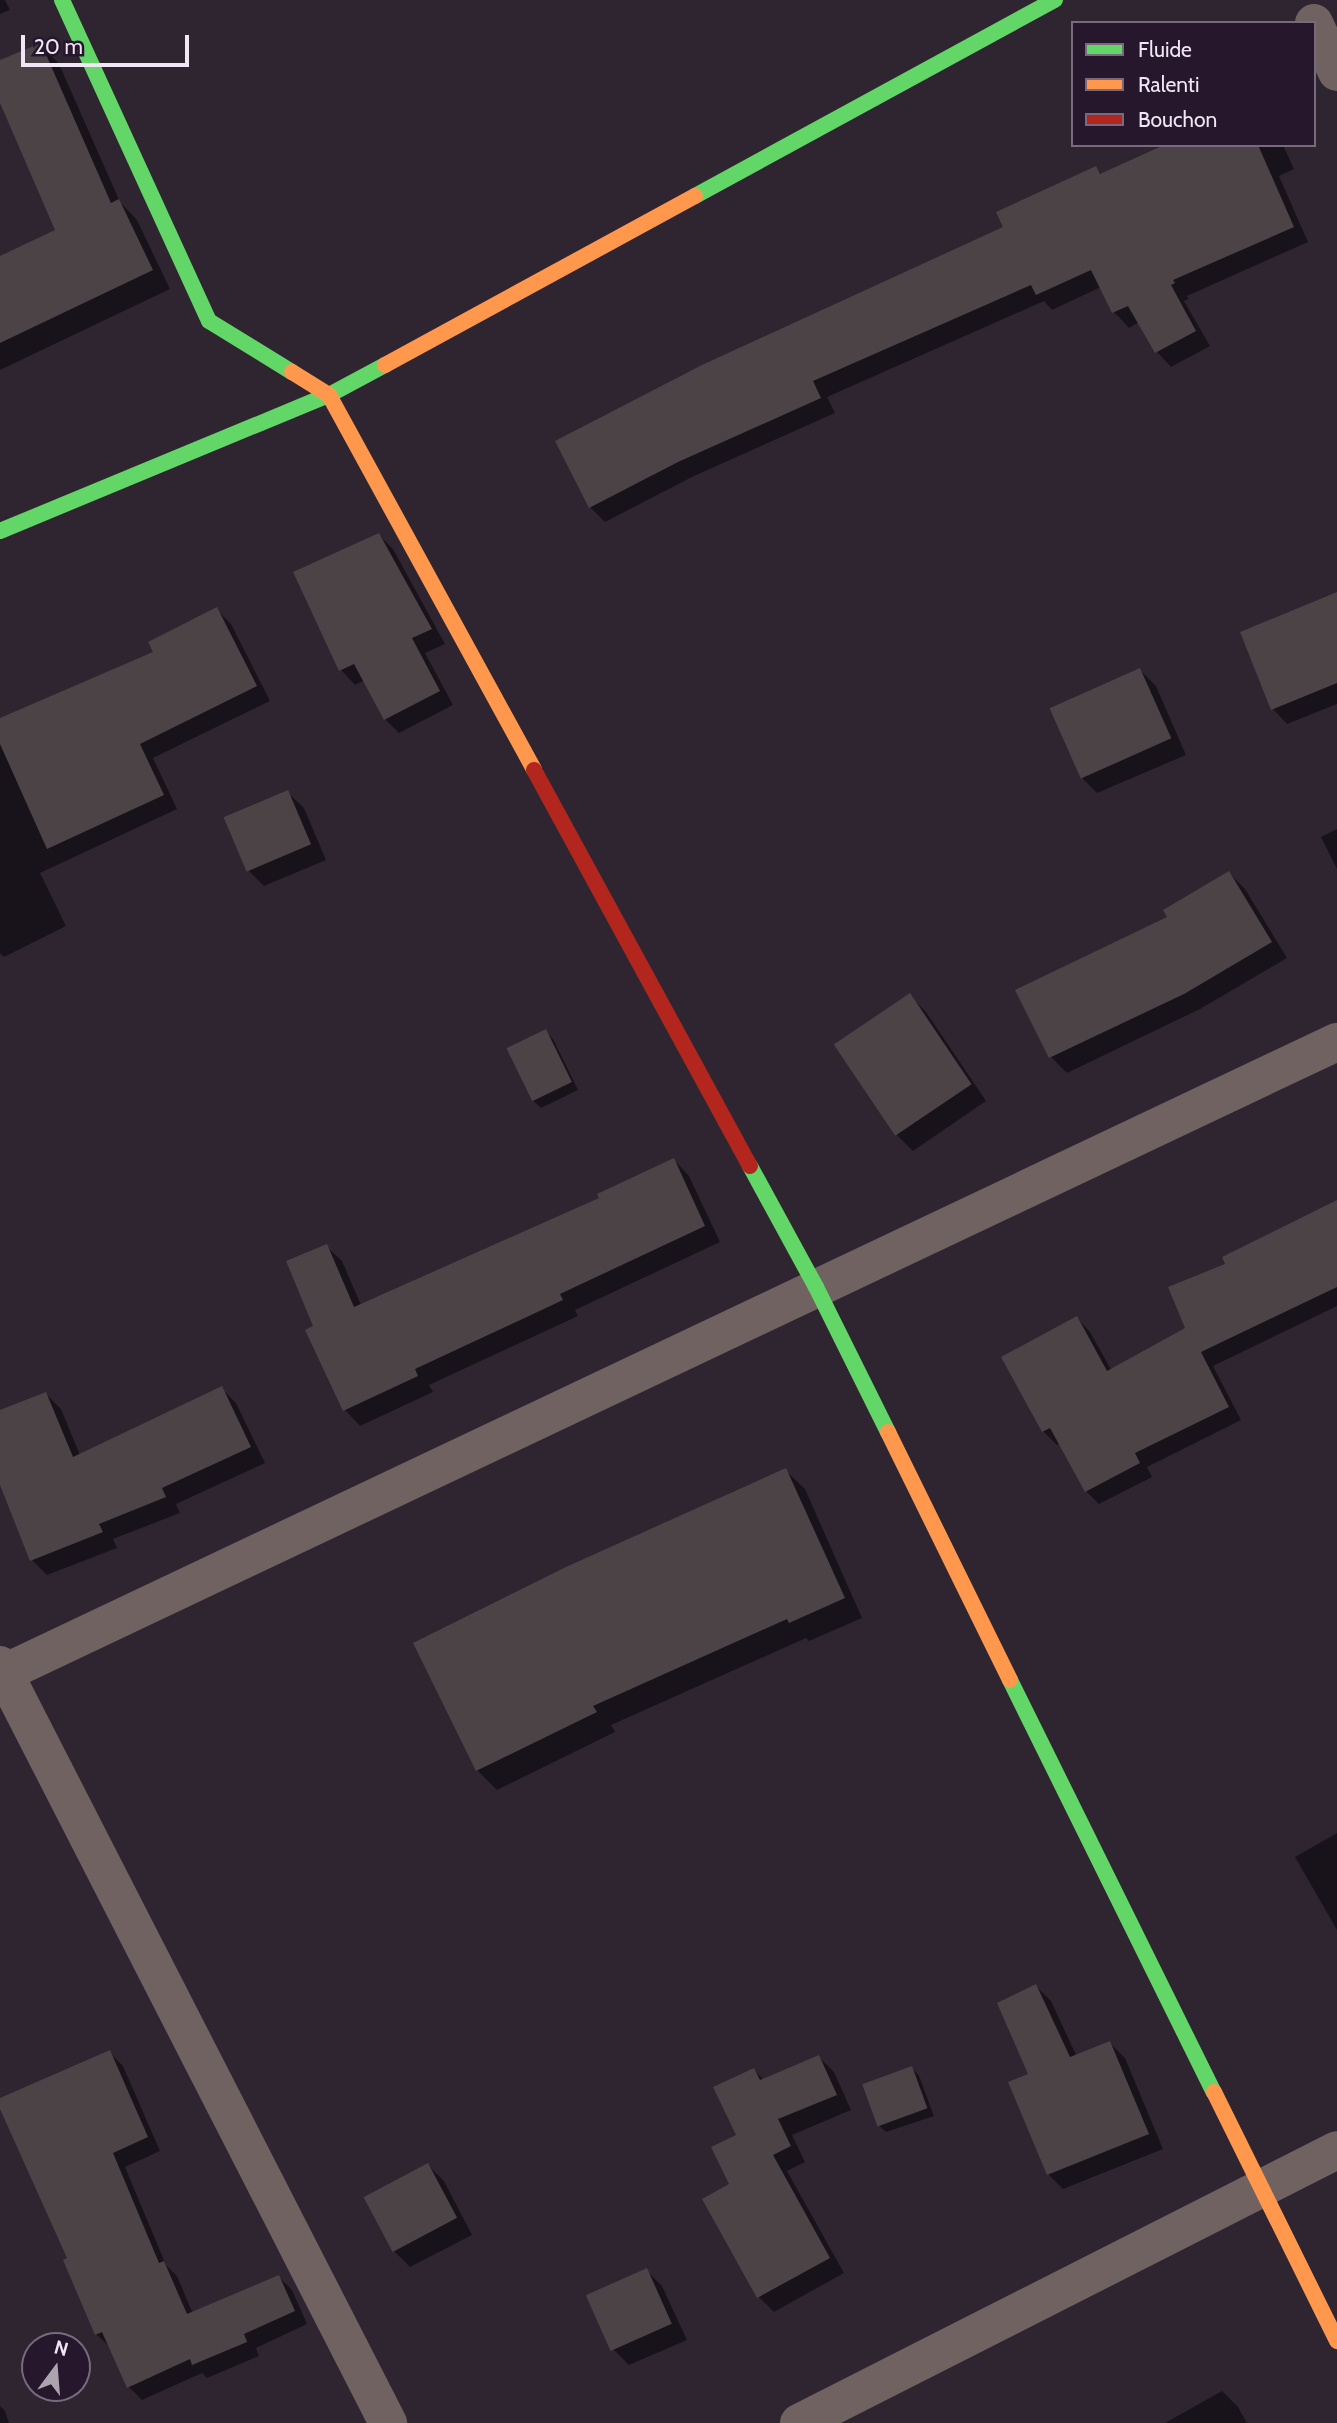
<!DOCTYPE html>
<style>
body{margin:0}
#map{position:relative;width:1337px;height:2423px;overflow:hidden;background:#2e2531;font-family:Cabin,sans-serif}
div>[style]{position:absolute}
.shadow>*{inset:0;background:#0007}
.building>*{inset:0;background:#4c4346;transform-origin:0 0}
.street>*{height:38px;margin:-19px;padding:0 19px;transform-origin:19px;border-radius:19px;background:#6f6261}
.fast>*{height:16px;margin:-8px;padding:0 8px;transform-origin:8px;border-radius:8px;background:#63d668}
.slow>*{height:16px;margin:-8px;padding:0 8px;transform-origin:8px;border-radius:8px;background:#ff974d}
.jam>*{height:16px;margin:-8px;padding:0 8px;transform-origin:8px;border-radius:8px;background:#b3261e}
span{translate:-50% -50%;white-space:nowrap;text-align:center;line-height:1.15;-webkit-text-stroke:6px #26172c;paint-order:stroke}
.legend{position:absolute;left:1071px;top:21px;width:245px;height:126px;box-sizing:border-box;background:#26172c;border:2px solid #776a7c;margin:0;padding:9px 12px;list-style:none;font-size:21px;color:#f0e6f5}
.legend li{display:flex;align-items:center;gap:14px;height:35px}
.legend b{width:35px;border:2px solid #776a7c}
.north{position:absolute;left:21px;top:2332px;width:70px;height:70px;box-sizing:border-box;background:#26172c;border:2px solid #776a7c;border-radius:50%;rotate:16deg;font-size:19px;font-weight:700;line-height:28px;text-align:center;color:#f0e6f5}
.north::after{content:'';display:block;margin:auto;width:24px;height:32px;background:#aca2b0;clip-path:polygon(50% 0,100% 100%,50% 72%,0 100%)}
.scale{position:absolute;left:21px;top:35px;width:168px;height:32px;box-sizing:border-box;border:4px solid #f0e6f5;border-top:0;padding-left:9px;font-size:21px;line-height:24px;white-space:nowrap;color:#f0e6f5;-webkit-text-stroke:5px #26172c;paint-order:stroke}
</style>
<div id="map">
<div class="shadow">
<div style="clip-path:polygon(0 0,5px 0,10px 10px,0 14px)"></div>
<div style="clip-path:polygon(41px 45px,59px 64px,120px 202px,137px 220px,170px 289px,0 370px,0 258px,57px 231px,0 99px,0 62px)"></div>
<div style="clip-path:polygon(1168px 145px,1283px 145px,1294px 169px,1279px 176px,1308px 242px,1187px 296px,1189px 299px,1184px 301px,1210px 346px,1171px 367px,1156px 351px,1139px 322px,1129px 328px,1114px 312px,1101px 287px,1052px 310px,1044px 301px,827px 397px,835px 413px,694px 476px,605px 522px,590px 507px,1095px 168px,1102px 175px)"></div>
<div style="clip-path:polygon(379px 535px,393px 549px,445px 644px,425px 653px,453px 705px,399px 733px,385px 719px,365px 680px,355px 685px,341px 670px,295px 573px)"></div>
<div style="clip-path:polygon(1337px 594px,1337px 704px,1287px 724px,1273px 709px)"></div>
<div style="clip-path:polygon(217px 610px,231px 624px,270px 701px,153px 758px,177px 809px,40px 873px,66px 926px,4px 957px,0 953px,0 720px,155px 653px)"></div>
<div style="clip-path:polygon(1140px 670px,1156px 686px,1186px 755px,1097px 793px,1081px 777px)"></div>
<div style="clip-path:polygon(287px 792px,304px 808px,326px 860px,264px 886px,248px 870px,226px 818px)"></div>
<div style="clip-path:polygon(1337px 829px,1337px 869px,1321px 837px)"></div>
<div style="clip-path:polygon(1229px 873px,1245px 889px,1287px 958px,1200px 1009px,1067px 1073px,1051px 1057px,1018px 990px,1169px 918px)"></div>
<div style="clip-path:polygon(910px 996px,926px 1012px,986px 1101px,913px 1151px,897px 1135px)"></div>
<div style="clip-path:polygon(546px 1031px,553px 1039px,578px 1090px,541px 1108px,533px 1101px)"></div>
<div style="clip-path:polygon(674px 1160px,689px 1176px,720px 1242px,575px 1310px,578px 1316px,429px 1385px,433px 1392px,360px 1426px,345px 1410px,316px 1327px,326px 1246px,342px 1261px,361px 1305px,601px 1199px)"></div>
<div style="clip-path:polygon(1337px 1202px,1337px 1306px,1213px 1366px,1241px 1420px,1147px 1467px,1152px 1477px,1099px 1504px,1086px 1491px,1060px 1443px,1057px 1445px,1043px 1431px,1077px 1318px,1090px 1332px,1112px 1371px,1188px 1328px,1227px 1265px)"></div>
<div style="clip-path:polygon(221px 1388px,236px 1403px,265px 1463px,176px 1504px,180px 1513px,113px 1539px,117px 1548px,47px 1575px,32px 1560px,0 1481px,0 1412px,46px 1394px,61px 1409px,80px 1455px)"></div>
<div style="clip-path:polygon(785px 1470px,805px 1489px,862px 1618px,809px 1641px,806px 1638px,611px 1725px,615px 1732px,497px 1790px,477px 1770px,415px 1644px)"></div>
<div style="clip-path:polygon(1337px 1833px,1337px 1930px,1295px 1857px)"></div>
<div style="clip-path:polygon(1036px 1986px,1051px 2001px,1077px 2057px,1110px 2043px,1125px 2058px,1163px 2149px,1063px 2189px,1048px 2174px,1031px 2075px)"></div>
<div style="clip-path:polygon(109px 2052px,123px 2066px,160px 2151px,125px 2167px,166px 2265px,177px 2276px,193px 2314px,279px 2277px,292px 2290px,307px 2324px,256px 2348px,259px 2356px,207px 2378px,202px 2373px,142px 2400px,129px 2387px,110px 2347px,96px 2334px,69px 2259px,0 2105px,0 2100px)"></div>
<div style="clip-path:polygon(819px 2057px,834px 2072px,851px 2110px,792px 2135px,805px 2162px,787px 2171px,844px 2273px,774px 2312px,759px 2297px,731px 2185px,738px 2136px,754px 2070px,764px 2080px)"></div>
<div style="clip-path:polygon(912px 2068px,919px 2076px,934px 2116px,886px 2132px,878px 2125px)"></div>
<div style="clip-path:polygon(428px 2165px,444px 2181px,472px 2235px,410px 2267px,394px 2251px)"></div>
<div style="clip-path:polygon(646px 2270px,662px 2286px,687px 2340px,629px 2365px,613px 2349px)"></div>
<div style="clip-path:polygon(1222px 2391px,1238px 2407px,1247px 2423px,1165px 2423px)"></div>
<div style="clip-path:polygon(0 2406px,5px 2411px,9px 2423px,0 2423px)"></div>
</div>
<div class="building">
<div style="clip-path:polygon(41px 43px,111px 203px,119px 199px,153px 270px,0 343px,0 256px,55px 230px,0 103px,0 60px)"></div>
<div style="clip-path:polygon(1164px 145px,1258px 145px,1294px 227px,1173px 280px,1175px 283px,1171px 285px,1196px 331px,1155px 353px,1128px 306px,1112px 313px,1091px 270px,1036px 295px,1031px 285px,813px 381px,821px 398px,678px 462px,589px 508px,555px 441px,702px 365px,1003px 227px,996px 212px,1096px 166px,1100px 174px)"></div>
<div style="clip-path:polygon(379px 533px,432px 629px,412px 638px,440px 691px,384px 720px,354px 664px,339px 671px,293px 572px)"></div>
<div style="clip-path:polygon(1337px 592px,1337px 683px,1271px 710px,1240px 632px)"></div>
<div style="clip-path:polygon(217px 607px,257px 686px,140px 744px,164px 795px,47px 849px,0 744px,0 718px,153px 652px,148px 642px)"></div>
<div style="left:1140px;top:668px;width:77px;height:99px;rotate:66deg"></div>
<div style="left:288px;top:790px;width:59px;height:70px;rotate:67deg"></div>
<div style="clip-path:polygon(1229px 871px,1272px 942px,1184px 994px,1049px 1058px,1015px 990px,1167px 917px,1163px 910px)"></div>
<div style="left:910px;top:993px;width:110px;height:92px;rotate:56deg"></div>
<div style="left:546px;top:1029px;width:59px;height:44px;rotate:64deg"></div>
<div style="clip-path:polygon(674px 1158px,705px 1226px,560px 1294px,563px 1300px,415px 1369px,418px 1376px,343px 1411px,305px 1330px,313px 1326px,286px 1261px,327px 1244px,354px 1307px,599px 1198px,597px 1194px)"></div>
<div style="clip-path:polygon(1337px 1200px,1337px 1287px,1201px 1352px,1229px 1407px,1135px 1453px,1140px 1463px,1085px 1492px,1050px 1428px,1042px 1432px,1001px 1357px,1077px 1316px,1107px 1371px,1185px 1328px,1168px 1287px,1225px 1264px,1222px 1257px)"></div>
<div style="clip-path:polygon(222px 1386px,251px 1447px,162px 1488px,166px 1497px,99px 1524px,103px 1532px,30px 1561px,0 1485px,0 1410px,46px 1392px,73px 1457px)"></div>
<div style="clip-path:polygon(786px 1468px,845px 1598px,789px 1623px,787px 1619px,593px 1706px,597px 1712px,476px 1771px,413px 1643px,566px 1567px)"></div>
<div style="clip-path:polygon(1036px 1984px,1070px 2057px,1110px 2041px,1149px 2134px,1047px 2175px,1008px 2082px,1028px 2074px,997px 2003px)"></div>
<div style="clip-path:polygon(110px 2050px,148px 2137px,113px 2153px,159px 2263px,164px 2261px,187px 2314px,279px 2275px,295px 2311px,244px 2334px,247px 2342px,192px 2365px,190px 2359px,127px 2388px,102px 2332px,95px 2335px,63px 2260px,67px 2258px,0 2109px,0 2098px)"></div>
<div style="clip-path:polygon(819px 2055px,837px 2095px,778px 2119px,791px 2146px,773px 2155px,830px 2258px,757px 2298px,702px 2199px,729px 2184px,711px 2147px,736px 2135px,713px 2087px,754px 2068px,760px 2080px)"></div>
<div style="left:912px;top:2066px;width:45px;height:53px;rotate:70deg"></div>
<div style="left:428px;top:2163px;width:62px;height:73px;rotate:62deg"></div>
<div style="left:647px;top:2268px;width:61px;height:67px;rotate:66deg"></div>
</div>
<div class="street">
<div style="left:1314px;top:23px;width:54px;rotate:64.9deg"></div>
<div style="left:0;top:1665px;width:852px;rotate:62.89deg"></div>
<div style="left:0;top:1675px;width:1479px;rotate:-25.34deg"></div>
<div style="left:799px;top:2423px;width:603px;rotate:-26.9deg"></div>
</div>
<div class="fast">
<div style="left:62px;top:0;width:353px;rotate:65.4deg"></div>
<div style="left:209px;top:321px;width:97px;rotate:31.6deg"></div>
<div style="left:695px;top:196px;width:410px;rotate:-28.6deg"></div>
<div style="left:0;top:531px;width:356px;rotate:-22.5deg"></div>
<div style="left:329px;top:395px;width:64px;rotate:-28.2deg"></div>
<div style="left:750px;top:1166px;width:138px;rotate:61.4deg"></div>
<div style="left:816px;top:1287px;width:162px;rotate:63.6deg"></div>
<div style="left:1010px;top:1680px;width:460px;rotate:63.7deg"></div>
</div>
<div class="slow">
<div style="left:385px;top:365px;width:353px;rotate:-28.6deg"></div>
<div style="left:292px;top:372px;width:44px;rotate:31.9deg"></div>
<div style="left:329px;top:395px;width:427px;rotate:61.3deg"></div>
<div style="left:888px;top:1432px;width:276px;rotate:63.8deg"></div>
<div style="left:1214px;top:2092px;width:278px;rotate:63.7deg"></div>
</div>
<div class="jam">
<div style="left:534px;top:770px;width:451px;rotate:61.4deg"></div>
</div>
<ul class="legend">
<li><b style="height:9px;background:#63d668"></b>Fluide</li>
<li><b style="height:9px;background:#ff974d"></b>Ralenti</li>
<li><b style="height:9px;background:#b3261e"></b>Bouchon</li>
</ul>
<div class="north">N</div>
<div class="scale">20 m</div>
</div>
